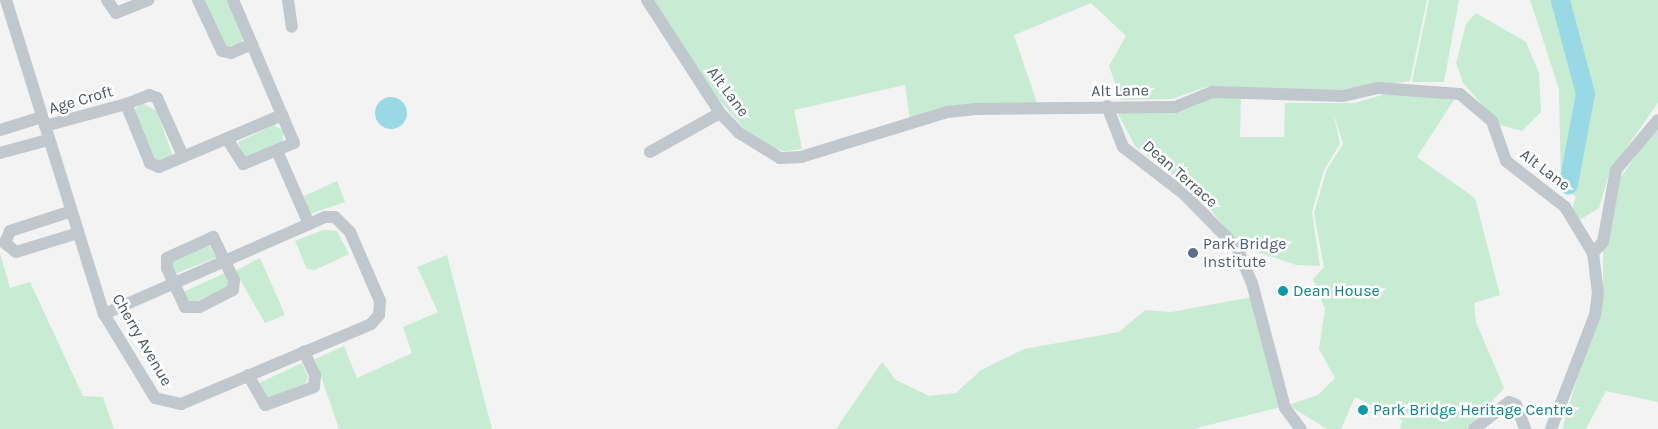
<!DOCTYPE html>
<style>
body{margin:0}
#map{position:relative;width:1658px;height:429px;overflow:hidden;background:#f4f3f3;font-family:Karla,sans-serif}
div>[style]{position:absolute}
.green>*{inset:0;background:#c7ecd3}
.water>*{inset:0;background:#98d9e5}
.round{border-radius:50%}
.river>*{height:19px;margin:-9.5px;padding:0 9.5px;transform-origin:9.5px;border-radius:9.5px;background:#98d9e5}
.minor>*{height:12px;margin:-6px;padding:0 6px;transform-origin:6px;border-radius:6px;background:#c0c7cd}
.dots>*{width:14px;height:14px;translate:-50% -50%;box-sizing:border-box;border:2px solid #fff;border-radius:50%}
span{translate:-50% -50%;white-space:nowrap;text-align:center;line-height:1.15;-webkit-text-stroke:5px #fff;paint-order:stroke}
.street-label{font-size:16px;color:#4c575e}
.service-label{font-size:16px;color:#4e5e75}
.left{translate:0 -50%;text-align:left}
.culture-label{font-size:16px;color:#0d838f}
</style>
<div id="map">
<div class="green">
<div style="clip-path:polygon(202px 0,228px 0,243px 39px,239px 45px,225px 47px)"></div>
<div style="clip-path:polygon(653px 0,1427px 0,1410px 81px,1334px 92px,1206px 87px,1172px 99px,1121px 100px,1109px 66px,1126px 36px,1091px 3px,1014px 35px,1038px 106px,910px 120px,905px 85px,794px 110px,802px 149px,786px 151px,774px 149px,748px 133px,702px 80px)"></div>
<div style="clip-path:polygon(1429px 0,1459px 0,1444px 82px,1412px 82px)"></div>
<div style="clip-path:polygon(1530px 0,1658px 0,1658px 103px,1610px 171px,1599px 208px,1578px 221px,1572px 209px,1576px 196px,1561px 189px,1559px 89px)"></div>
<div style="clip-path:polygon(1476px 13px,1526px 42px,1539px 73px,1541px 112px,1522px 131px,1500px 125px,1463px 83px,1456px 63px,1466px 24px)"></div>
<div style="clip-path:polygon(1414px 94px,1454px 100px,1417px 157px,1475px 198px,1500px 295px,1474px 303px,1476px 322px,1504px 388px,1467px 429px,1400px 429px,1402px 420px,1355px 397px,1341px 429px,1327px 429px,1288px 405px,1318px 395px,1335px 378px,1319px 349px,1325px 309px,1313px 279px,1324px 267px,1314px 213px,1327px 169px,1343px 144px,1334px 115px,1340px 144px,1324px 170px,1312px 212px,1320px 266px,1296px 265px,1239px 246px,1201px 197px,1135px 146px,1118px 114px,1215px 95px,1241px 97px,1240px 137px,1284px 137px,1285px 103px,1355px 103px,1382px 95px)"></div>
<div style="clip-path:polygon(142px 103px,157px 111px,173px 157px,161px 162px,155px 159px,133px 111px)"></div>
<div style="clip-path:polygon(274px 125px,283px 131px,283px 142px,249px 158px,243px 156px,238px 142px)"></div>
<div style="clip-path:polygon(1658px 125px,1658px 402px,1606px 391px,1586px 429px,1562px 429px,1603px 291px,1603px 250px,1615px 185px)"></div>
<div style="clip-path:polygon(337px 181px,345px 202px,310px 214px,304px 196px)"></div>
<div style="clip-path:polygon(323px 230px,337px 231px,349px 254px,315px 270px,307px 269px,295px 241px)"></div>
<div style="clip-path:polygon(207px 243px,217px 257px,173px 275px,172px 260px)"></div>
<div style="clip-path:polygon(0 253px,10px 288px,30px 282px,83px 396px,103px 397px,114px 429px,0 429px)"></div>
<div style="clip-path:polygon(447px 255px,492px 429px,339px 429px,315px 359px,344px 346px,357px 378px,412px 353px,403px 327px,438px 312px,417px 267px)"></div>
<div style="clip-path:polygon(260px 258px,285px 315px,265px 323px,235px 271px)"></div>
<div style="clip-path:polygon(225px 273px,230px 287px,189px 304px,181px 293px)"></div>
<div style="clip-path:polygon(1252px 297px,1281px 407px,1193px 429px,836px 429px,882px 362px,896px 380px,929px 396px,956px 393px,981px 370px,1024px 349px,1119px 332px,1145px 310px,1171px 312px)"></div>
<div style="clip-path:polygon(302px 363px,308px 377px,304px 386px,265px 400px,257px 384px)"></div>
</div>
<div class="water">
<div class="round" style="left:375px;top:97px;width:32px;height:32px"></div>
</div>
<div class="river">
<div style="left:1560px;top:0;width:96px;rotate:75deg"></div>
<div style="left:1585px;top:93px;width:93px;rotate:100.6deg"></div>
</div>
<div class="minor">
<div style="left:6px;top:0;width:329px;rotate:72.7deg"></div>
<div style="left:104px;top:314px;width:98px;rotate:58.7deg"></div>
<div style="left:155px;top:398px;width:27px;rotate:13deg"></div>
<div style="left:181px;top:404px;width:206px;rotate:-22.8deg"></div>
<div style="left:371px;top:324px;width:12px;rotate:-48deg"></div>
<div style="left:379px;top:315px;width:14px;rotate:-86deg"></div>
<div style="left:380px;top:301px;width:75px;rotate:-113.5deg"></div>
<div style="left:350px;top:232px;width:21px;rotate:-135deg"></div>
<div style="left:335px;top:217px;width:10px;rotate:180deg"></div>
<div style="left:325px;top:217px;width:241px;rotate:156.3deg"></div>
<div style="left:107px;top:0;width:16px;rotate:55deg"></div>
<div style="left:116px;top:13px;width:35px;rotate:-22deg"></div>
<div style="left:198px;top:0;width:56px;rotate:64.8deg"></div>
<div style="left:222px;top:51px;width:9px;rotate:13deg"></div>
<div style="left:231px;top:53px;width:23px;rotate:-23deg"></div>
<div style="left:288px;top:0;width:27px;rotate:82deg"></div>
<div style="left:647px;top:0;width:135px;rotate:57.1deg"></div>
<div style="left:720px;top:113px;width:28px;rotate:46deg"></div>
<div style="left:739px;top:133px;width:48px;rotate:31.4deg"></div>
<div style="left:780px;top:158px;width:21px;rotate:-3deg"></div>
<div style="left:801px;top:157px;width:153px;rotate:-17.1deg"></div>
<div style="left:947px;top:112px;width:27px;rotate:-6deg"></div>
<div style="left:974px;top:109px;width:201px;rotate:-0.6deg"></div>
<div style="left:1175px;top:107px;width:40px;rotate:-22deg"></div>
<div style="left:1212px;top:92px;width:131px;rotate:1.7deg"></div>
<div style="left:1343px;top:96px;width:36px;rotate:-13deg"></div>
<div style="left:1378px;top:88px;width:82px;rotate:4.2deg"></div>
<div style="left:1460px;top:94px;width:42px;rotate:40.2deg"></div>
<div style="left:1492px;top:121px;width:42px;rotate:70.7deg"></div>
<div style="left:1506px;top:161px;width:75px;rotate:37.9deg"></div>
<div style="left:1565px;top:207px;width:54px;rotate:58.7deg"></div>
<div style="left:1593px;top:253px;width:39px;rotate:83deg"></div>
<div style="left:1598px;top:292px;width:23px;rotate:97deg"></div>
<div style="left:1595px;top:315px;width:122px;rotate:111.1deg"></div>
<div style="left:126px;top:104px;width:25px;rotate:-21deg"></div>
<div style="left:149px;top:95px;width:9px;rotate:21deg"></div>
<div style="left:157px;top:98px;width:64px;rotate:65.9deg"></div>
<div style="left:1107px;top:106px;width:44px;rotate:68.7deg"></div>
<div style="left:1123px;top:147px;width:77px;rotate:37.6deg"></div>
<div style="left:1184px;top:194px;width:76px;rotate:45.5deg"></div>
<div style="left:1237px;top:248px;width:38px;rotate:67deg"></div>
<div style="left:1252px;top:283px;width:129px;rotate:75.2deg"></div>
<div style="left:1285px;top:408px;width:26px;rotate:53deg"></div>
<div style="left:45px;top:126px;width:84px;rotate:-15.2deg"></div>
<div style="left:126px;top:104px;width:64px;rotate:67.9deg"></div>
<div style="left:150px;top:163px;width:10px;rotate:24deg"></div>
<div style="left:159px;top:167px;width:134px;rotate:-22.9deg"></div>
<div style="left:0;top:130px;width:44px;rotate:-17.2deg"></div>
<div style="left:227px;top:139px;width:30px;rotate:57deg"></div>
<div style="left:243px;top:164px;width:55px;rotate:-22.4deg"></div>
<div style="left:294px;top:143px;width:155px;rotate:-113.1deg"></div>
<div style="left:277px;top:151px;width:80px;rotate:66.3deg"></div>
<div style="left:650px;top:152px;width:80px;rotate:-29.1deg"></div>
<div style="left:0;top:153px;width:50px;rotate:-15.2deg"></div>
<div style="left:69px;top:212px;width:62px;rotate:162.1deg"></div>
<div style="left:10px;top:231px;width:13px;rotate:113deg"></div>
<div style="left:5px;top:243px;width:14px;rotate:39deg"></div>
<div style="left:16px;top:252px;width:62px;rotate:-17deg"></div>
<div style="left:213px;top:237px;width:48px;rotate:64deg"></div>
<div style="left:234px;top:280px;width:10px;rotate:96deg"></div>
<div style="left:233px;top:290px;width:38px;rotate:153deg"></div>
<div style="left:199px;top:307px;width:14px;rotate:180deg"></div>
<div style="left:185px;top:307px;width:43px;rotate:-114.8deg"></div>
<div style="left:167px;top:268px;width:10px;rotate:-90deg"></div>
<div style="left:167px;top:258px;width:51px;rotate:-24.5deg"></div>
<div style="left:1593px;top:253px;width:15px;rotate:-48deg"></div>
<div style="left:1603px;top:242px;width:73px;rotate:-79.8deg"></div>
<div style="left:1616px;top:170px;width:65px;rotate:-50deg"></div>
<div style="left:248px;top:375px;width:34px;rotate:60deg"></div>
<div style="left:265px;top:405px;width:52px;rotate:-20.2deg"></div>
<div style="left:314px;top:387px;width:12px;rotate:-85deg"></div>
<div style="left:315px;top:375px;width:26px;rotate:-115deg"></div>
<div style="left:1474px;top:429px;width:44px;rotate:-37.6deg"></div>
<div style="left:1509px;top:402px;width:8px;rotate:23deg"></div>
<div style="left:1516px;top:405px;width:26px;rotate:69deg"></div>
</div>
<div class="dots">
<div style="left:1193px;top:253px;background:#5c6f8a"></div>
<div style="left:1283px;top:291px;background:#0f9aa8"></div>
<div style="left:1363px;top:410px;background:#0f9aa8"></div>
</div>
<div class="street-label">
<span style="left:1120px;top:91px;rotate:-1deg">Alt Lane</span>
<span style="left:728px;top:92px;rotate:53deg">Alt Lane</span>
<span style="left:81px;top:100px;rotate:-16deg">Age Croft</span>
<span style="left:1545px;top:170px;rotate:37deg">Alt Lane</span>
<span style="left:1180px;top:174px;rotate:41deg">Dean Terrace</span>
<span style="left:142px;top:340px;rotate:60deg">Cherry Avenue</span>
</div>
<div class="service-label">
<span class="left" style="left:1203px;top:253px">Park Bridge<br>Institute</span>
</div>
<div class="culture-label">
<span class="left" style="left:1293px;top:291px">Dean House</span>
<span class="left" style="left:1373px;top:410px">Park Bridge Heritage Centre</span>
</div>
</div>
